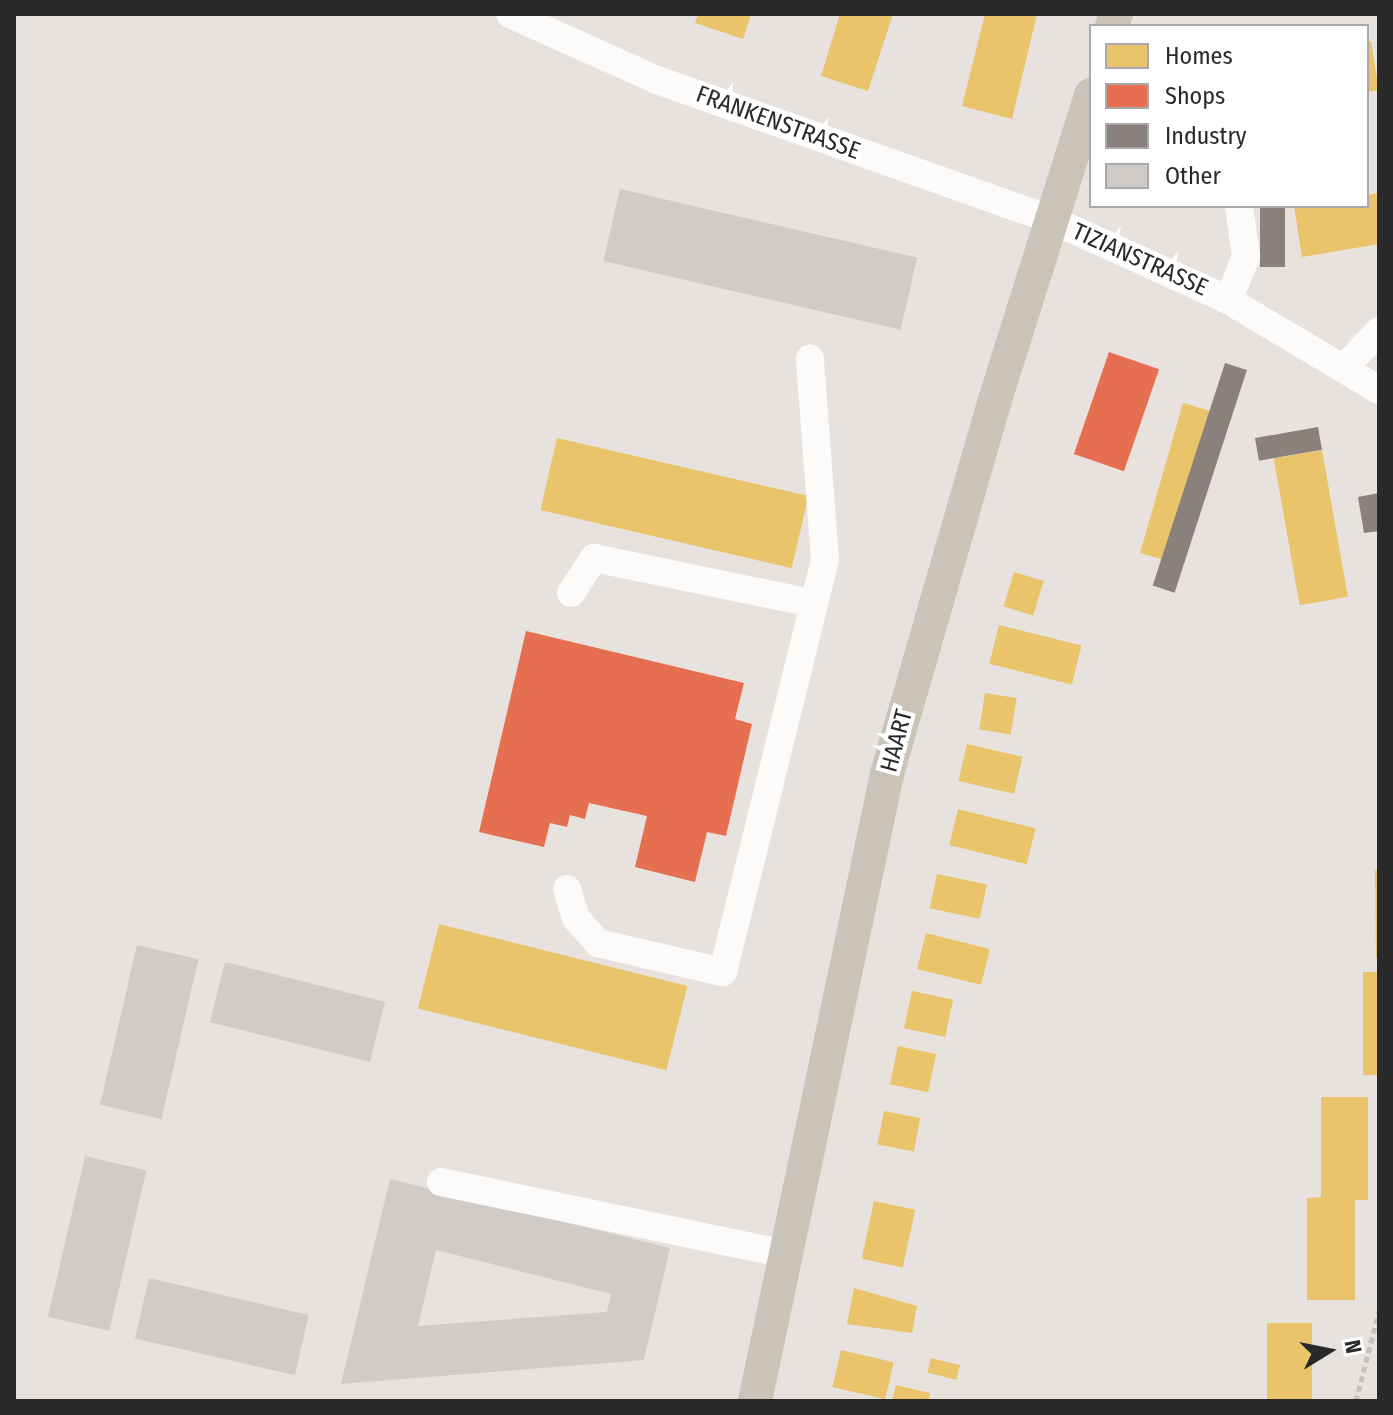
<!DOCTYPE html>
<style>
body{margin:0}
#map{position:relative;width:1393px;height:1415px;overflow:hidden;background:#e8e2de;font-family:"Fira Sans Condensed",sans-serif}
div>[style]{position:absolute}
.homes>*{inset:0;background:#e9c46a;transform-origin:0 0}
.shops>*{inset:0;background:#e76f51;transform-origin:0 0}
.industry>*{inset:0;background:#8a817c;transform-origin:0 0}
.building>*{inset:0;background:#cecbc8;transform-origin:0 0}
.path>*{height:5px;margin-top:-2.5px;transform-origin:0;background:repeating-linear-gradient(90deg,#c3c2c2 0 6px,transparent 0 10px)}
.minor>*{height:28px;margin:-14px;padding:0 14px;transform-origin:14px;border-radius:14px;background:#fcfbfa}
.major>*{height:34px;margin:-17px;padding:0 17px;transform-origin:17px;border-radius:17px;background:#c9c3b8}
span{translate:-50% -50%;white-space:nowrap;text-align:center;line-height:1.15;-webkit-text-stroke:8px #fff;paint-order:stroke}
.street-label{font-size:24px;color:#292929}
.frame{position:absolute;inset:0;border:16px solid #292929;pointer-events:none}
.legend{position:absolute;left:1089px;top:24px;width:280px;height:184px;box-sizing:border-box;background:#fff;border:2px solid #a9a9a9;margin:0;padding:10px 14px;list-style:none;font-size:24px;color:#292929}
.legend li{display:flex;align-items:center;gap:16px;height:40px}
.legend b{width:40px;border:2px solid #a9a9a9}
.north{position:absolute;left:1289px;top:1311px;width:80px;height:80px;-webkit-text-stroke:6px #fff;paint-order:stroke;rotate:80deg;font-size:22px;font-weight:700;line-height:32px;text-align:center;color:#292929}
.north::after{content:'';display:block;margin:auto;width:28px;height:36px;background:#292929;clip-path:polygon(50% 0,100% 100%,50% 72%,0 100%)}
</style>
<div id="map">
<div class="homes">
<div style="clip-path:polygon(698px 14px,751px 14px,743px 39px,695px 23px)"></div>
<div style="clip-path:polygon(840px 14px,893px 14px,868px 91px,821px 76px)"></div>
<div style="clip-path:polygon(985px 14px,1037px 14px,1012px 119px,962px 106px)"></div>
<div style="clip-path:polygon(1371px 41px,1379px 90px,1367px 92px,1367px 42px)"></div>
<div style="clip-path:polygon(1379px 193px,1379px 244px,1302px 257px,1294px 206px,1367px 206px,1367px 195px)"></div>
<div style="left:1183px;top:403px;width:29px;height:156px;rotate:16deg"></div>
<div style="left:557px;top:438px;width:258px;height:74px;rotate:13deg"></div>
<div style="left:1322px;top:450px;width:149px;height:49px;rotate:80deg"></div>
<div style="left:1014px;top:572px;width:31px;height:36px;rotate:17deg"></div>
<div style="left:999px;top:625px;width:85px;height:40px;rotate:14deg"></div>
<div style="left:985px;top:693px;width:32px;height:37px;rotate:9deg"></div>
<div style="left:967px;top:744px;width:57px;height:38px;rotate:13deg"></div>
<div style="left:958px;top:809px;width:80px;height:37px;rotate:14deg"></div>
<div style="clip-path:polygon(1375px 870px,1379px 870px,1379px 958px,1376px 958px)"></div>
<div style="left:937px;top:874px;width:51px;height:35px;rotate:12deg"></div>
<div style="left:439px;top:924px;width:256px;height:87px;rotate:14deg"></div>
<div style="left:926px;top:933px;width:66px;height:37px;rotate:14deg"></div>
<div style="left:1363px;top:972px;width:16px;height:103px"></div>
<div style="left:912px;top:991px;width:42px;height:38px;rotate:12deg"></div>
<div style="left:898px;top:1046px;width:39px;height:39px;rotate:12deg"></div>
<div style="clip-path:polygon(1321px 1097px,1368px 1097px,1368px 1200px,1355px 1200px,1355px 1300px,1307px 1300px,1307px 1198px,1321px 1197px)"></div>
<div style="left:884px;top:1111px;width:37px;height:34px;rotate:11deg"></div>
<div style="left:874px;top:1201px;width:42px;height:59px;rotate:12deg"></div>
<div style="clip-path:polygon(854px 1288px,917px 1306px,912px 1333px,847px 1324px)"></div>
<div style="left:1267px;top:1323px;width:45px;height:78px"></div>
<div style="left:841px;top:1350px;width:54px;height:38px;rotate:13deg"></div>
<div style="left:931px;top:1358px;width:30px;height:15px;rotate:14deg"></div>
<div style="clip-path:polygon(896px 1385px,930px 1393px,928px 1401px,892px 1401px)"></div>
</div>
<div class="shops">
<div style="left:1109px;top:352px;width:53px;height:108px;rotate:19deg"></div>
<div style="clip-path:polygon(526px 631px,744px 683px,735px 719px,752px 724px,726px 836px,707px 832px,695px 882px,635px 867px,647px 816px,589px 803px,585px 819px,570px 815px,567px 827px,550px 823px,544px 847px,479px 832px)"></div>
</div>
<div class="industry">
<div style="left:1260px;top:206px;width:25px;height:61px"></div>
<div style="left:1225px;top:363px;width:23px;height:234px;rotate:18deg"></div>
<div style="left:1318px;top:427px;width:23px;height:64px;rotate:80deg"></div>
<div style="clip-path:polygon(1379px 493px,1379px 531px,1364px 533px,1358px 497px)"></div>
</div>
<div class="building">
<div style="left:620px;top:189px;width:305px;height:74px;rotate:13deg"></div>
<div style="left:137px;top:945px;width:63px;height:164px;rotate:13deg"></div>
<div style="left:225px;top:962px;width:165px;height:62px;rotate:14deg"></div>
<div style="left:85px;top:1156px;width:63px;height:165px;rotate:13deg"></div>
<div style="clip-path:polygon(evenodd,390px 1179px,670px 1248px,644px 1360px,341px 1384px,390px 1179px,436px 1250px,611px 1294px,607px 1312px,418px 1326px,436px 1250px)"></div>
<div style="left:149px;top:1278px;width:164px;height:62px;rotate:13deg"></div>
</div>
<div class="path">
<div style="left:1356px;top:1401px;width:93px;rotate:-75.7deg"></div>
</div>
<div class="minor">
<div style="left:510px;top:14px;width:161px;rotate:24.2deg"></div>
<div style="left:657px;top:80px;width:419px;rotate:19.5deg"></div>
<div style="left:1052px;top:220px;width:193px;rotate:24.4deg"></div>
<div style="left:1228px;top:300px;width:176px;rotate:30.8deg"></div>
<div style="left:1228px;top:300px;width:47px;rotate:-67.3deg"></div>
<div style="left:1246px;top:257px;width:51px;rotate:-97.8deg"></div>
<div style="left:1344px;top:368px;width:51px;rotate:-46.6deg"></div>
<div style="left:571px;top:593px;width:42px;rotate:-56.7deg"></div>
<div style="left:594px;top:558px;width:222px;rotate:11.7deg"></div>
<div style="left:567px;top:889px;width:30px;rotate:73deg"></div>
<div style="left:576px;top:918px;width:33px;rotate:49deg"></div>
<div style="left:598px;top:943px;width:128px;rotate:13.1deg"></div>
<div style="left:723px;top:972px;width:424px;rotate:-76.1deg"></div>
<div style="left:825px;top:560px;width:202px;rotate:-94.3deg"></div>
<div style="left:441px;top:1182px;width:351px;rotate:11.8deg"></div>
</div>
<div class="major">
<div style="left:1112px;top:26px;width:13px;rotate:-72deg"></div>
<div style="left:755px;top:1401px;width:641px;rotate:-78.11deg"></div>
<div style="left:887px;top:774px;width:386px;rotate:-73.9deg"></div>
<div style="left:994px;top:403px;width:323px;rotate:-72.5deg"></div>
</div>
<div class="street-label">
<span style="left:778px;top:123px;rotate:20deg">FRANKENSTRASSE</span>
<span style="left:1140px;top:260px;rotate:24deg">TIZIANSTRASSE</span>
<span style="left:897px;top:741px;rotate:-75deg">HAART</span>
</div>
<div class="frame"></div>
<ul class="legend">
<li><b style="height:22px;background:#e9c46a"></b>Homes</li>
<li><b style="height:22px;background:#e76f51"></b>Shops</li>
<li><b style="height:22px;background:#8a817c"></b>Industry</li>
<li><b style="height:22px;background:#cecbc8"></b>Other</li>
</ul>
<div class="north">N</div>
</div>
